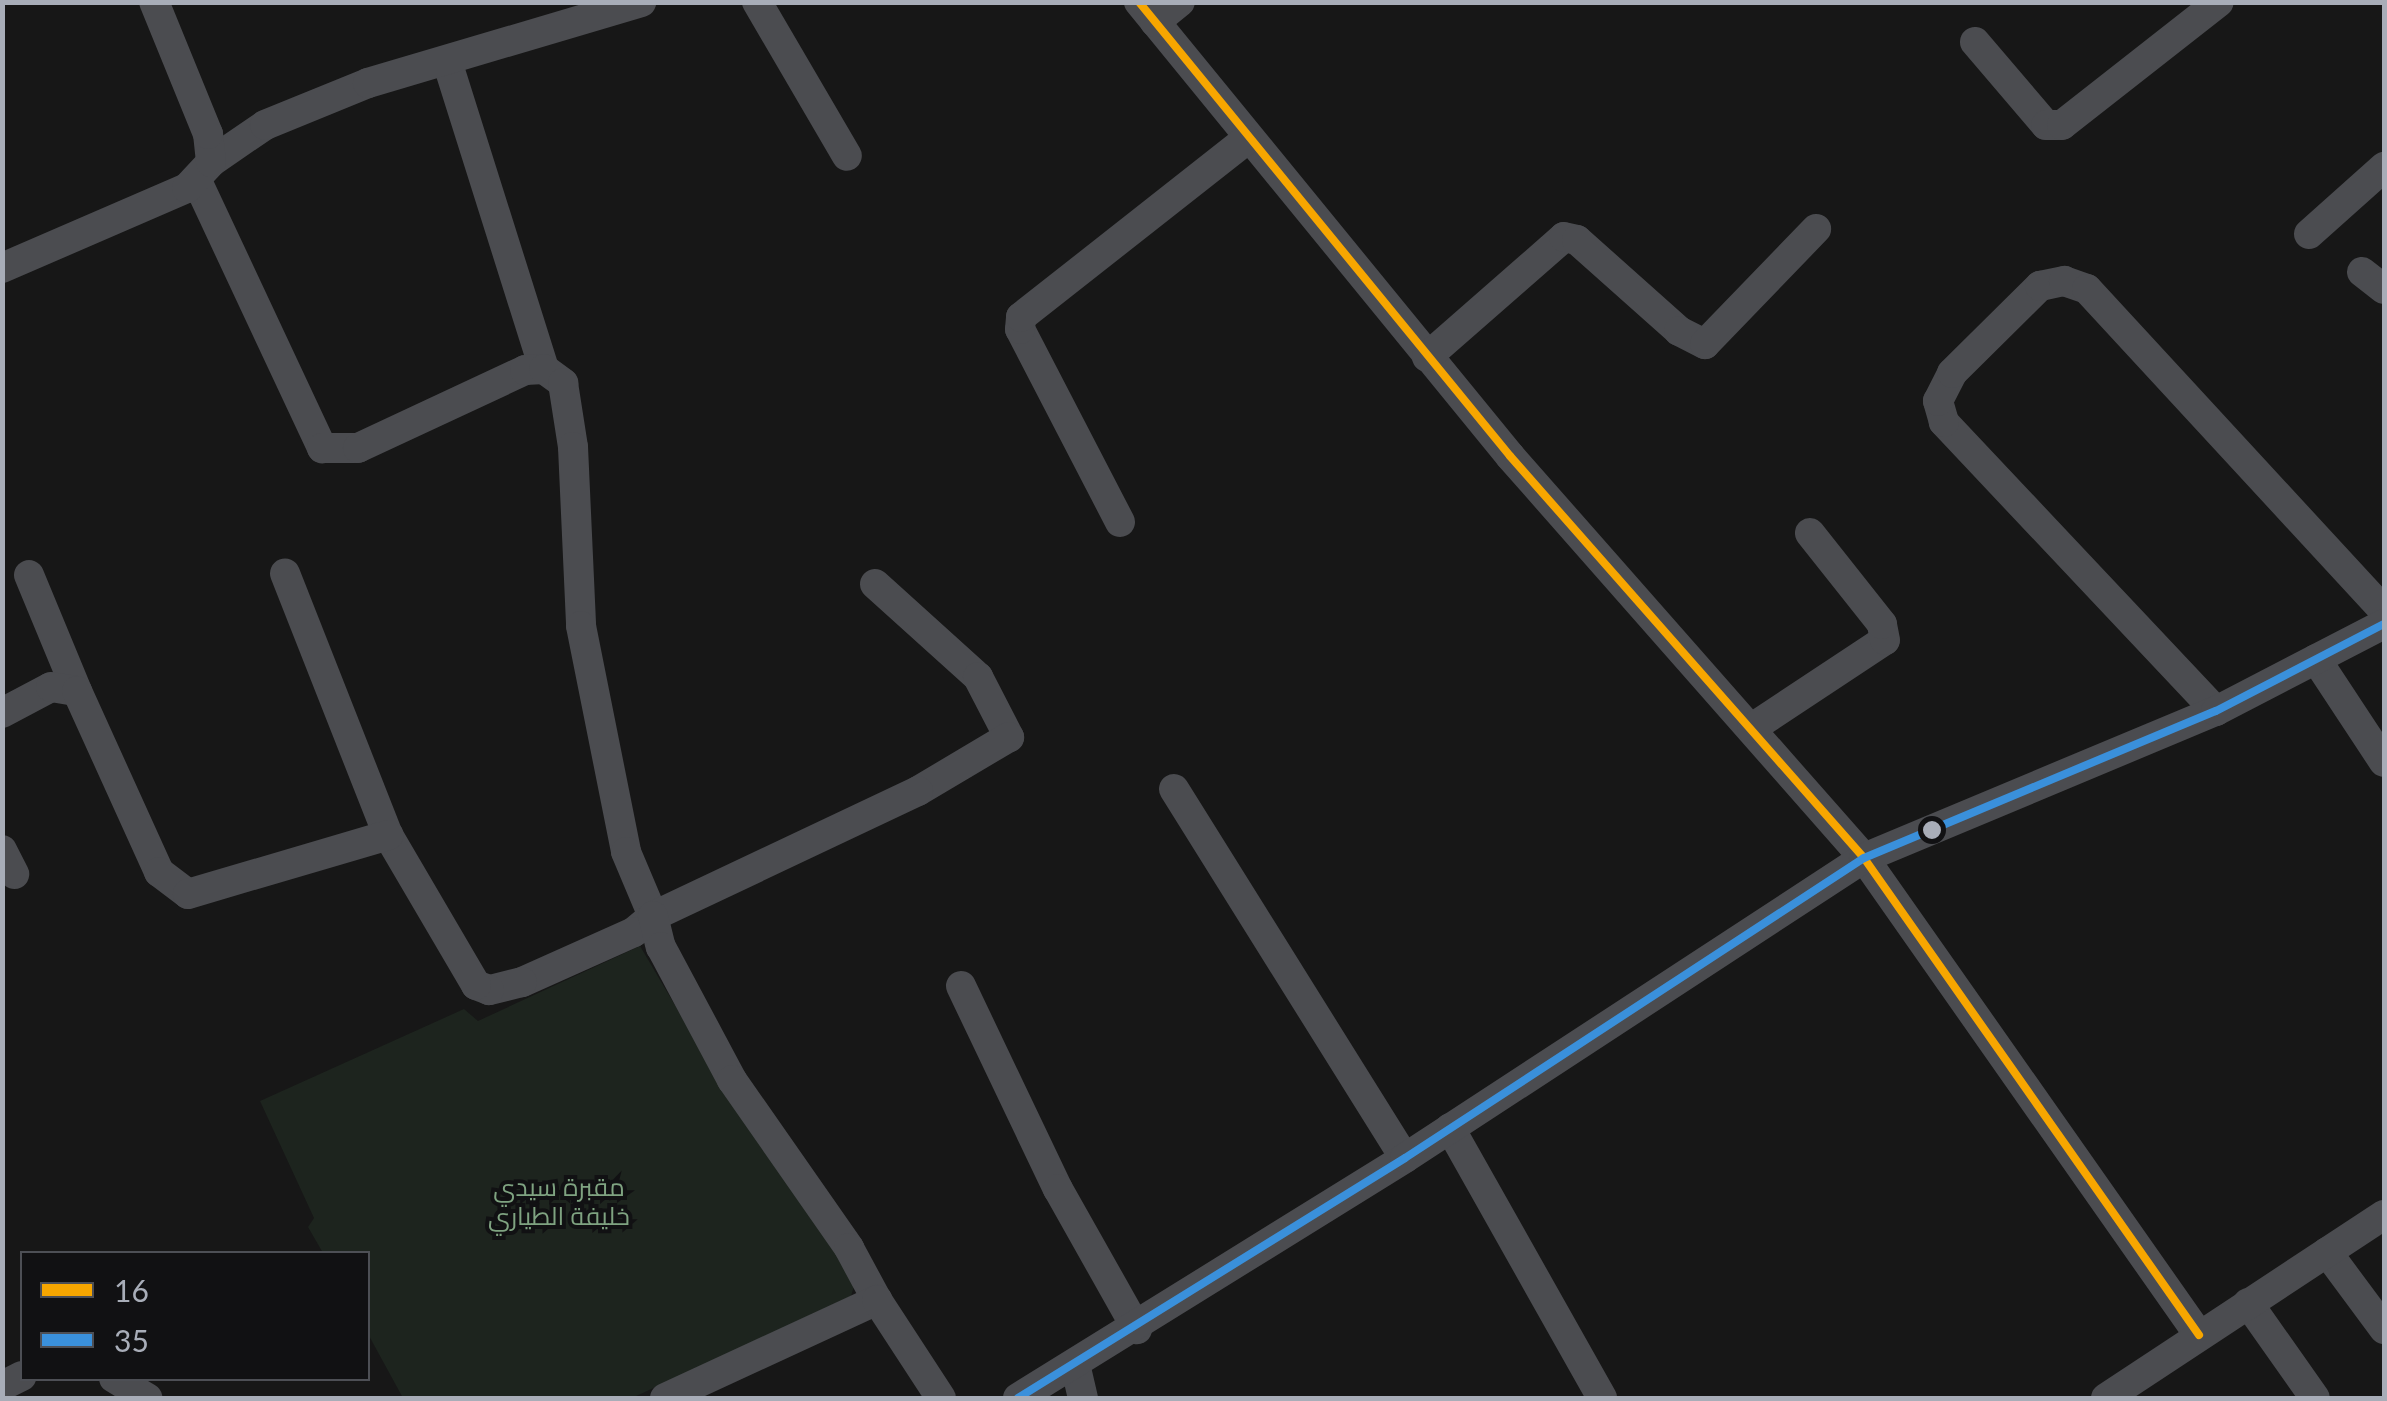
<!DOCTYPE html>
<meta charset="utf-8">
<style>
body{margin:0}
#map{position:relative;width:2387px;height:1401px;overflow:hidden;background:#171717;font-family:Lato,Cairo,sans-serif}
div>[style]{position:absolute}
.green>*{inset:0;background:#1d241e}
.minor>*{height:30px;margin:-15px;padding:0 15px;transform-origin:15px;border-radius:15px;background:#4b4c50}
.bus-1>*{height:8px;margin:-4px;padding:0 4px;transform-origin:4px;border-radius:4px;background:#f7a600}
.bus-2>*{height:8px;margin:-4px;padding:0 4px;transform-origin:4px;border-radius:4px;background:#3a90db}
.dots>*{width:28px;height:28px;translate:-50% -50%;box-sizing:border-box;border:5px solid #111113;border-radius:50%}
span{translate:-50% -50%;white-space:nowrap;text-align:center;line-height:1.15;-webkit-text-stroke:8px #111113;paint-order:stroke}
.park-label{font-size:25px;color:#7fa381}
.frame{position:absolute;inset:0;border:5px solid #a8adb8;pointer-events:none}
.legend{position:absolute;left:20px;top:1251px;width:350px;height:130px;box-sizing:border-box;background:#111113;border:2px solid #4d4f55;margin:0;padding:12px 18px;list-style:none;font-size:30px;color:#a8adb8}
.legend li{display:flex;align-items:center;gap:20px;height:50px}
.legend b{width:50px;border:2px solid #4d4f55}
</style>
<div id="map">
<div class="green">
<div style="clip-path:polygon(640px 946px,738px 1112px,856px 1280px,851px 1296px,632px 1398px,403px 1398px,368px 1334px,368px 1254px,323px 1253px,308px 1227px,314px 1218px,260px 1101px,464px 1009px,478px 1021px)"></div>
</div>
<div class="minor">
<div style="left:757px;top:2px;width:178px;rotate:59.7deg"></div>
<div style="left:1139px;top:2px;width:586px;rotate:50.74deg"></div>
<div style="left:1510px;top:456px;width:536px;rotate:48.63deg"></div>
<div style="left:1864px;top:858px;width:583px;rotate:54.92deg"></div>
<div style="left:1155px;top:22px;width:32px;rotate:-39deg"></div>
<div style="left:1975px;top:42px;width:109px;rotate:49.5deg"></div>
<div style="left:2046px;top:125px;width:16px"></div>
<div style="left:2062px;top:125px;width:199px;rotate:-38.1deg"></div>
<div style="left:447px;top:61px;width:323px;rotate:72.5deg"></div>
<div style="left:211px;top:162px;width:65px;rotate:-34.4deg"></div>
<div style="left:265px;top:125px;width:111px;rotate:-22.2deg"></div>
<div style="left:368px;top:83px;width:285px;rotate:-16.5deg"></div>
<div style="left:198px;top:183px;width:293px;rotate:64.9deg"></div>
<div style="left:322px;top:448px;width:36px"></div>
<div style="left:358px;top:448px;width:184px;rotate:-25deg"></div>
<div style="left:525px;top:370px;width:19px;rotate:-3deg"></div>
<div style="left:544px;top:369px;width:24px;rotate:36deg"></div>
<div style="left:563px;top:383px;width:65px;rotate:81.1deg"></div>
<div style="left:573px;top:447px;width:179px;rotate:87.4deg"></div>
<div style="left:581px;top:626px;width:230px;rotate:78.7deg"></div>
<div style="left:626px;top:852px;width:69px;rotate:67.1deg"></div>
<div style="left:653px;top:916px;width:25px;rotate:140deg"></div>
<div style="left:634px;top:932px;width:123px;rotate:155.9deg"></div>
<div style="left:522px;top:982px;width:34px;rotate:166deg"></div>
<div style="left:489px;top:990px;width:14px;rotate:-159deg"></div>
<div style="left:476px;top:985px;width:174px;rotate:-120.4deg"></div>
<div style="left:388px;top:835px;width:281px;rotate:-111.5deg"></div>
<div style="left:2309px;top:234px;width:101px;rotate:-41.8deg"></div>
<div style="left:2px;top:268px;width:202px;rotate:-23.4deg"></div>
<div style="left:187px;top:188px;width:35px;rotate:-47deg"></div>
<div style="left:211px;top:162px;width:28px;rotate:-96deg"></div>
<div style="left:208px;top:134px;width:143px;rotate:-112.2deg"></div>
<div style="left:2362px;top:272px;width:28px;rotate:38deg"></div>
<div style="left:1427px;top:357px;width:182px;rotate:-41.2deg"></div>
<div style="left:1564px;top:237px;width:13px;rotate:13deg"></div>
<div style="left:1577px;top:240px;width:137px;rotate:41.7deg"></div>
<div style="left:1679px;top:331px;width:29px;rotate:27deg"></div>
<div style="left:1705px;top:344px;width:160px;rotate:-46deg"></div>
<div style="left:1120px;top:522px;width:217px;rotate:-117.4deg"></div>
<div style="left:1020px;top:329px;width:12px;rotate:-85deg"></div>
<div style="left:1021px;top:317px;width:286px;rotate:-38.2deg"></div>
<div style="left:29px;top:575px;width:126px;rotate:67.5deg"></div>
<div style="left:875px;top:584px;width:139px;rotate:42.1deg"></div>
<div style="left:978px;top:677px;width:68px;rotate:62.7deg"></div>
<div style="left:1009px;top:737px;width:106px;rotate:149.3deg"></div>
<div style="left:918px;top:791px;width:293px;rotate:154.7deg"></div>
<div style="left:653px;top:916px;width:32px;rotate:76deg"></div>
<div style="left:661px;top:947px;width:151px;rotate:61.9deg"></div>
<div style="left:732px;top:1080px;width:205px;rotate:55.1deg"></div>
<div style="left:849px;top:1248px;width:59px;rotate:61.7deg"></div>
<div style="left:2316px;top:659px;width:123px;rotate:56.6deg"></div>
<div style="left:2216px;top:711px;width:397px;rotate:-133.3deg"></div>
<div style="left:1944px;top:422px;width:22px;rotate:-106deg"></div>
<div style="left:1938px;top:401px;width:31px;rotate:-63deg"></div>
<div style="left:1952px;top:373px;width:124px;rotate:-44.7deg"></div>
<div style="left:2040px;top:286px;width:25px;rotate:-12deg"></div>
<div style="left:2064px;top:281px;width:24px;rotate:19deg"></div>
<div style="left:2087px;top:289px;width:438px;rotate:47.3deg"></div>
<div style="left:2px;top:713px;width:55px;rotate:-28deg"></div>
<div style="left:51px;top:687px;width:26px;rotate:9deg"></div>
<div style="left:77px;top:691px;width:199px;rotate:65.6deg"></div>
<div style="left:159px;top:872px;width:36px;rotate:37deg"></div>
<div style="left:188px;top:894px;width:209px;rotate:-16.4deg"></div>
<div style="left:1752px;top:728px;width:159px;rotate:-33.5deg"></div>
<div style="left:1885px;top:640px;width:16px;rotate:-101deg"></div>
<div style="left:1882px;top:624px;width:116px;rotate:-128.4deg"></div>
<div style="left:1174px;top:789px;width:435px;rotate:58deg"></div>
<div style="left:2px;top:850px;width:27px;rotate:63deg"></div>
<div style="left:961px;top:986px;width:225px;rotate:64.5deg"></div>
<div style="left:1058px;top:1189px;width:161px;rotate:60.6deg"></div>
<div style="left:1450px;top:1128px;width:310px;rotate:60.6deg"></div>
<div style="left:2327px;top:1252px;width:96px;rotate:53.5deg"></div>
<div style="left:2248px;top:1303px;width:116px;rotate:54.8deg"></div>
<div style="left:1076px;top:1368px;width:31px;rotate:77deg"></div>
<div style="left:114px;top:1378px;width:39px;rotate:31deg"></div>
<div style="left:2px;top:1386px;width:22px;rotate:-27deg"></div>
<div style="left:665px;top:1398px;width:234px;rotate:-24.8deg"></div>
<div style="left:877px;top:1300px;width:117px;rotate:56.9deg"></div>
<div style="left:1018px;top:1398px;width:455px;rotate:-31.8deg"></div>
<div style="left:1405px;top:1158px;width:548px;rotate:-33.17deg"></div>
<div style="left:1864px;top:858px;width:381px;rotate:-22.7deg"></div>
<div style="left:2216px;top:711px;width:189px;rotate:-27.4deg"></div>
<div style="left:2106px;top:1398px;width:333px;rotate:-33.4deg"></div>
</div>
<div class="bus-1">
<div style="left:1139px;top:2px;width:586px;rotate:50.74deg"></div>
<div style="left:1510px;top:456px;width:536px;rotate:48.63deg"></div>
<div style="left:1864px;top:858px;width:583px;rotate:54.92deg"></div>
</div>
<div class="bus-2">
<div style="left:1018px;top:1398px;width:455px;rotate:-31.8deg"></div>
<div style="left:1405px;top:1158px;width:548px;rotate:-33.17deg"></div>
<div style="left:1864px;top:858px;width:381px;rotate:-22.7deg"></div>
<div style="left:2216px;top:711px;width:189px;rotate:-27.4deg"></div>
</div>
<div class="dots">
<div style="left:1932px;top:830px;background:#a8adb8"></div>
</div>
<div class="park-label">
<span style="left:559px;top:1201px">مقبرة سيدي<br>خليفة الطياري</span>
</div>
<div class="frame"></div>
<ul class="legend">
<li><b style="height:12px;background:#f7a600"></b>16</li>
<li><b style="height:12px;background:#3a90db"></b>35</li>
</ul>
</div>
